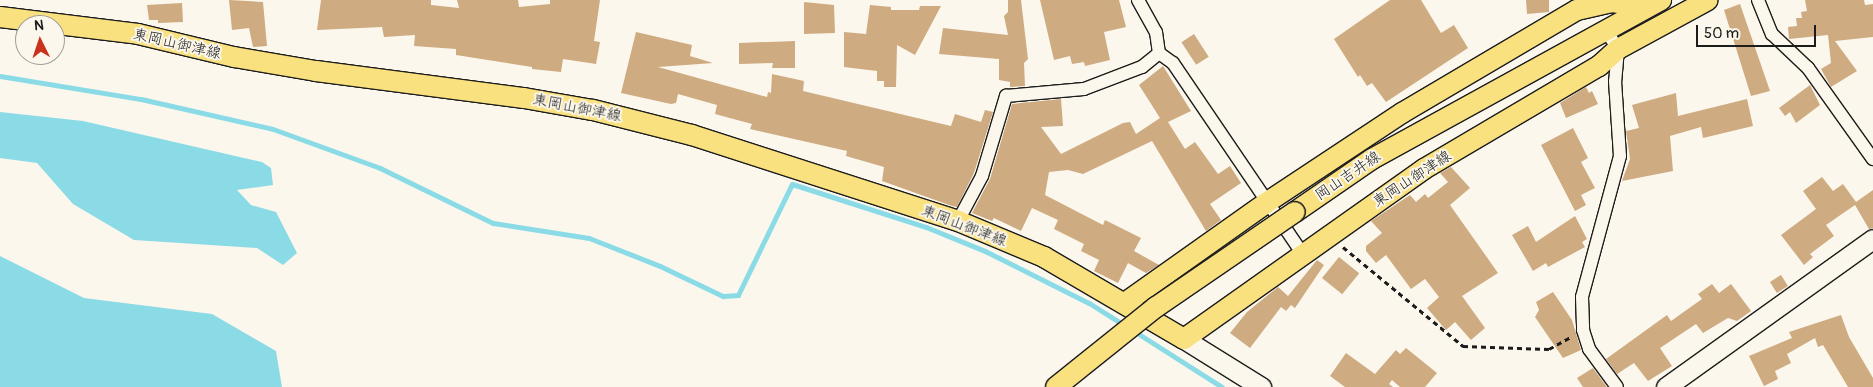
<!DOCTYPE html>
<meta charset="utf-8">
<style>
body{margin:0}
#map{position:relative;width:1873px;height:387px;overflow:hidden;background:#fbf7ec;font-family:Pangolin,"Klee One",sans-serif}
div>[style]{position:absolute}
.water>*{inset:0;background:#8bdbe7}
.stream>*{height:5px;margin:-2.5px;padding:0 2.5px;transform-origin:2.5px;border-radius:2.5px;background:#8bdbe7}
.building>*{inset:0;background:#cfab81;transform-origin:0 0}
.path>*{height:3px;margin-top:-1.5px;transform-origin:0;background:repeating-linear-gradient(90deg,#1c1c1c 0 5px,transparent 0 9px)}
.roads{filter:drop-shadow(1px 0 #1c1c1c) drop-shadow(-1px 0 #1c1c1c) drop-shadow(0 1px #1c1c1c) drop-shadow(0 -1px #1c1c1c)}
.street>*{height:12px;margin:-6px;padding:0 6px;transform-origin:6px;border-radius:6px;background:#fbf7ec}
.secondary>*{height:19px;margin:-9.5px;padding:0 9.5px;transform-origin:9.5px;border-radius:9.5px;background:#fbf7ec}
.primary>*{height:20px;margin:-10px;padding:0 10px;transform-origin:10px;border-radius:10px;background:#fae180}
.bridges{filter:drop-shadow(1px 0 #1c1c1c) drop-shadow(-1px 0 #1c1c1c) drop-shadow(0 1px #1c1c1c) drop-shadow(0 -1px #1c1c1c)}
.primary-bridge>*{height:20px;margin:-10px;padding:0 10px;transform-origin:10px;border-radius:10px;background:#fae180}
span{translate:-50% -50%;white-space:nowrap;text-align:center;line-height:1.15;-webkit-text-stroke:4px #fbf7ec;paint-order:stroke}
.street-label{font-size:15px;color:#1c1c1c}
.north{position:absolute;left:15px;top:15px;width:50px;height:50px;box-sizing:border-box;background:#fbf7ec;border:1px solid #a29f99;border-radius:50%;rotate:356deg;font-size:14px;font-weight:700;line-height:20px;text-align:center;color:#1c1c1c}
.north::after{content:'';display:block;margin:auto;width:18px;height:22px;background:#c8321e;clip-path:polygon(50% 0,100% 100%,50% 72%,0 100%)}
.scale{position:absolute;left:1696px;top:25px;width:120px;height:22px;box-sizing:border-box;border:2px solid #1c1c1c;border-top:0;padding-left:6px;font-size:15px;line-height:18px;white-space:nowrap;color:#1c1c1c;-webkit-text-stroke:4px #fbf7ec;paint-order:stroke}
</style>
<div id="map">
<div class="water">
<div style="clip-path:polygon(0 112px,83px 121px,262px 162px,271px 168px,273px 185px,237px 190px,251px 205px,276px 212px,297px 253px,283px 265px,257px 248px,134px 240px,73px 204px,37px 163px,0 158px)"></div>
<div style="clip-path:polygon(0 256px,84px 298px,212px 314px,276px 351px,282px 387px,0 387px)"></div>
</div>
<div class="stream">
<div style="left:0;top:76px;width:143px;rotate:9.3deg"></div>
<div style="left:141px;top:99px;width:135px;rotate:12.8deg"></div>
<div style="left:273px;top:129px;width:114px;rotate:20deg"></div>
<div style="left:380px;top:168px;width:126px;rotate:26deg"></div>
<div style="left:493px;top:223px;width:97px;rotate:8.9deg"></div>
<div style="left:589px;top:238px;width:76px;rotate:21.5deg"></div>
<div style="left:660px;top:266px;width:70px;rotate:25.5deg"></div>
<div style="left:723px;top:296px;width:15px;rotate:-4deg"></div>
<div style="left:738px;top:295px;width:123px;rotate:-64.1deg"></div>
<div style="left:792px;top:184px;width:141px;rotate:17.8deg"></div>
<div style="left:926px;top:227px;width:64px;rotate:22.1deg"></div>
<div style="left:985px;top:251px;width:116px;rotate:26.6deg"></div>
<div style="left:1089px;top:303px;width:41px;rotate:32.2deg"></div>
<div style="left:1134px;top:331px;width:104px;rotate:32.5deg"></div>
</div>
<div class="building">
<div style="clip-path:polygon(229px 0,263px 2px,267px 46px,253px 47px,249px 28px,232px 30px)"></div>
<div style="clip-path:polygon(321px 0,431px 0,431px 5px,459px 8px,457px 0,518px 0,519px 7px,550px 4px,550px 0,600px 0,594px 41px,600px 42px,596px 64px,563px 59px,561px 72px,532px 69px,532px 67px,456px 55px,456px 49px,414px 46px,415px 35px,384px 37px,382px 27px,317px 30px)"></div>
<div style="clip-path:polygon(1008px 0,1021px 0,1028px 59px,1024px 63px,1025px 86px,1010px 87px,1010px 82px,999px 80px,999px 59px,939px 54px,943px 28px,1008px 35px,1004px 16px,1008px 12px)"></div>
<div style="clip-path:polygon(1040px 0,1119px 0,1126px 27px,1104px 32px,1110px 60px,1085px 66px,1084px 62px,1072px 64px,1070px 56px,1054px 60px)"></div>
<div style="clip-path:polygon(1390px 0,1421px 0,1441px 33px,1454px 25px,1468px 48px,1386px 102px,1372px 83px,1367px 86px,1360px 75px,1358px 77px,1334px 39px)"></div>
<div style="clip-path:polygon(1526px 0,1549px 0,1549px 12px,1527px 14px)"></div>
<div style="clip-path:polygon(1805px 0,1864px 0,1865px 5px,1873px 4px,1873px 37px,1835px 41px,1857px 71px,1831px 87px,1821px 69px,1831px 63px,1828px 35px,1789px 39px,1788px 27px,1797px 26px,1796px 18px,1802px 18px,1801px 12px,1807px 11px)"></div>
<div style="clip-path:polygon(804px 2px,834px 5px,835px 33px,804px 34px)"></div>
<div style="clip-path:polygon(182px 3px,183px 22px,158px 23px,158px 20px,149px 20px,147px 5px)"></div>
<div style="clip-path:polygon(1740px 4px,1770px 91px,1751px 96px,1724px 10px)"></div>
<div style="clip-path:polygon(870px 5px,891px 7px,891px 10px,919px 10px,920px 6px,941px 6px,915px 55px,897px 45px,896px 87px,884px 87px,884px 81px,877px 81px,877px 71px,844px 67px,844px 32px,866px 34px)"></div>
<div style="clip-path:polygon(636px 32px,692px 45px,690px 56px,713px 63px,658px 67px,767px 97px,768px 92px,771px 93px,772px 74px,804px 81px,803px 91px,951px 126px,955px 114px,981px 122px,985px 110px,993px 112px,974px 173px,957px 207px,952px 206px,882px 181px,884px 167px,846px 156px,847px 151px,750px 129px,752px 124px,715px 114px,717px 105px,678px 94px,676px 103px,671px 104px,621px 93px)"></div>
<div style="left:1194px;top:34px;width:27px;height:15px;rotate:57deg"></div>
<div style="clip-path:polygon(795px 41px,795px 68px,772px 68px,773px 63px,739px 64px,739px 43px)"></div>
<div style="clip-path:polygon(1163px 66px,1191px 111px,1168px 122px,1185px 149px,1195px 142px,1218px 174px,1230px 166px,1241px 183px,1210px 204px,1221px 220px,1206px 231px,1152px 141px,1083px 174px,1068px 170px,1049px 172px,1045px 195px,1103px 225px,1105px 220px,1141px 238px,1134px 251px,1159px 265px,1146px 273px,1128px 263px,1118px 283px,1094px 271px,1099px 260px,1081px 251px,1084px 244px,1054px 229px,1058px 220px,1032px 208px,1021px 231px,994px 218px,992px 221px,972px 213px,990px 179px,1012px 104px,1061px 99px,1063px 126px,1041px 127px,1061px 154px,1123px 123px,1130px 122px,1136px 134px,1160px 118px,1139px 85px)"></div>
<div style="clip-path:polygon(1810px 85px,1820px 105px,1796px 123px,1790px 112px,1785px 116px,1779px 108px)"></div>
<div style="clip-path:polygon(1586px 87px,1589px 93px,1592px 91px,1598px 104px,1566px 118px,1560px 103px)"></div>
<div style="clip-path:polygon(1676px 93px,1678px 116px,1747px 99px,1753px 126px,1703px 138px,1701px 127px,1670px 136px,1673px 171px,1622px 181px,1630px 159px,1626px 131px,1639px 128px,1632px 105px)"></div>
<div style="clip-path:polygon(1573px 128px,1588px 158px,1581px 162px,1595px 188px,1581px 195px,1586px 205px,1575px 211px,1541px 145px)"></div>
<div style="clip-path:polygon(1451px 167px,1470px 188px,1450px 205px,1498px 273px,1462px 296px,1485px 328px,1471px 340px,1455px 322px,1446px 330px,1427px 308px,1439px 297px,1425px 279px,1411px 289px,1386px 255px,1376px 263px,1366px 251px,1366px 246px,1382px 233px,1371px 221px,1410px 195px,1416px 202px,1425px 194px,1428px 198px,1448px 182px,1440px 173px)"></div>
<div style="clip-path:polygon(1822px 177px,1833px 191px,1843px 184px,1856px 202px,1873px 190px,1873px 228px,1869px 229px,1855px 205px,1826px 225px,1834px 236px,1810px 254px,1813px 257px,1804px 265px,1781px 235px,1816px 209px,1803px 191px)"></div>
<div style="clip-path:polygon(1575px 216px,1587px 239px,1582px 242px,1585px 247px,1548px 267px,1546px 263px,1533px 271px,1512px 235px,1528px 226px,1536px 242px)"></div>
<div style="left:1339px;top:257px;width:26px;height:27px;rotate:39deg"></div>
<div style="clip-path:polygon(1317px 260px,1324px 265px,1295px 308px,1291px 305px,1286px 311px,1281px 307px,1250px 348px,1230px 333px,1247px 312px,1278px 287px,1288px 296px)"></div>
<div style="left:1781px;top:275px;width:13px;height:13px;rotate:58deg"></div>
<div style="clip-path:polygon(1712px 284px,1719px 293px,1731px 284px,1751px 311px,1737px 321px,1728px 318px,1703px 333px,1696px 324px,1660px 348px,1672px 366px,1648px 381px,1634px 363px,1617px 374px,1606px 359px,1667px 315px,1671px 321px,1702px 299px,1698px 294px)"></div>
<div style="clip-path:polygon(1553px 292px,1572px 320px,1581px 350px,1563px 358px,1535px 317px,1539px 310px,1536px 302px)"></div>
<div style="clip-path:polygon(1841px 315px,1849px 337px,1873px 378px,1873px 387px,1848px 387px,1823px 345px,1818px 347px,1815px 338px,1787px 354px,1791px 363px,1775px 371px,1778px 379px,1764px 386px,1749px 356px,1792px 338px,1789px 332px)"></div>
<div style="clip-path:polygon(1406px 348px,1437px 373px,1425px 387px,1400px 387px,1392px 380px,1389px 384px,1393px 387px,1345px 387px,1330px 376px,1346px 353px,1375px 374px,1396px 350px,1400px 354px)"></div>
<div style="clip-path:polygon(1593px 368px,1607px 387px,1583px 387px,1577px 378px)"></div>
</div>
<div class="path">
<div style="left:1343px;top:247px;width:156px;rotate:39.5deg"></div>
<div style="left:1463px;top:346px;width:86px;rotate:2deg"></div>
<div style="left:1549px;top:349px;width:25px;rotate:-29deg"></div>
</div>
<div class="roads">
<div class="street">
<div style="left:1138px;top:0;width:37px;rotate:61deg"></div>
<div style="left:1156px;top:32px;width:21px;rotate:82deg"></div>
<div style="left:1159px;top:53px;width:17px;rotate:36deg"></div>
<div style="left:1173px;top:63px;width:231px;rotate:55.8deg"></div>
<div style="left:1758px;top:0;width:37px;rotate:68deg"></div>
<div style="left:1772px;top:34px;width:50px;rotate:43.4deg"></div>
<div style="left:1808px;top:68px;width:112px;rotate:54.5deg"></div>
<div style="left:1605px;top:29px;width:24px;rotate:57deg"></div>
<div style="left:1618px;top:49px;width:32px;rotate:95deg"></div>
<div style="left:1615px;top:81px;width:75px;rotate:86.2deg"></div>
<div style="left:1620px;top:156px;width:146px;rotate:105.1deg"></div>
<div style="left:1582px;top:297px;width:33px;rotate:88deg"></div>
<div style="left:1583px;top:330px;width:20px;rotate:72deg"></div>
<div style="left:1589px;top:349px;width:47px;rotate:53.6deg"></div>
<div style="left:958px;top:221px;width:51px;rotate:-61.9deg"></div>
<div style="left:982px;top:176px;width:84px;rotate:-73.3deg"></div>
<div style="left:1006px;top:96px;width:78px;rotate:-5.1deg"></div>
<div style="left:1084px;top:89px;width:62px;rotate:-20.8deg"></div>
<div style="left:1142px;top:67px;width:22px;rotate:-39deg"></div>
</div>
<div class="secondary">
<div style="left:1184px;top:339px;width:91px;rotate:31.9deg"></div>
<div style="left:1666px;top:387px;width:254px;rotate:-35.6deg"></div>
</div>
<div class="primary">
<div style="left:0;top:17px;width:139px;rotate:7deg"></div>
<div style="left:138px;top:34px;width:99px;rotate:13.5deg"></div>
<div style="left:234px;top:57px;width:83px;rotate:9.7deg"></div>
<div style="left:316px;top:71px;width:210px;rotate:7.4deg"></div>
<div style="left:524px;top:98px;width:70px;rotate:9.9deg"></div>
<div style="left:593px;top:110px;width:102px;rotate:14.2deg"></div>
<div style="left:692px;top:135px;width:280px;rotate:17.9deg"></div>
<div style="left:958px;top:221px;width:93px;rotate:22.7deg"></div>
<div style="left:1044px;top:257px;width:162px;rotate:30.4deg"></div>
<div style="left:1184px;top:339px;width:294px;rotate:-35.3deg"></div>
<div style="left:1424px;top:169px;width:203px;rotate:-30.5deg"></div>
<div style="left:1599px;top:66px;width:25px;rotate:-42deg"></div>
<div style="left:1618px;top:49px;width:102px;rotate:-28.6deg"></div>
<div style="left:1295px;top:212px;width:93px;rotate:-34.5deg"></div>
<div style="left:1372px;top:159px;width:330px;rotate:-28.8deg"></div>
<div style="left:1125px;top:303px;width:173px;rotate:-35.3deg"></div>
<div style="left:1266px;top:203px;width:163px;rotate:-33.5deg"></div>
<div style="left:1402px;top:113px;width:203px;rotate:-30.5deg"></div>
<div style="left:1577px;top:10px;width:36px;rotate:-13deg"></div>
<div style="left:1612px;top:2px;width:36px;rotate:8deg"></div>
</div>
</div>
<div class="bridges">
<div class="primary-bridge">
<div style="left:1056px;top:387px;width:128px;rotate:-38.7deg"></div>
<div style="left:1156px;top:307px;width:168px;rotate:-34.4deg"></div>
</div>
</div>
<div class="street-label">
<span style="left:177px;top:44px;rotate:13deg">東岡山御津線</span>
<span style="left:577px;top:108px;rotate:11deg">東岡山御津線</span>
<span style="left:1348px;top:176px;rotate:-34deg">岡山吉井線</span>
<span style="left:1412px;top:179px;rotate:-33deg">東岡山御津線</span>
<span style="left:964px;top:226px;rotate:21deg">東岡山御津線</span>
</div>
<div class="north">N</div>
<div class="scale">50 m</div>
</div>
